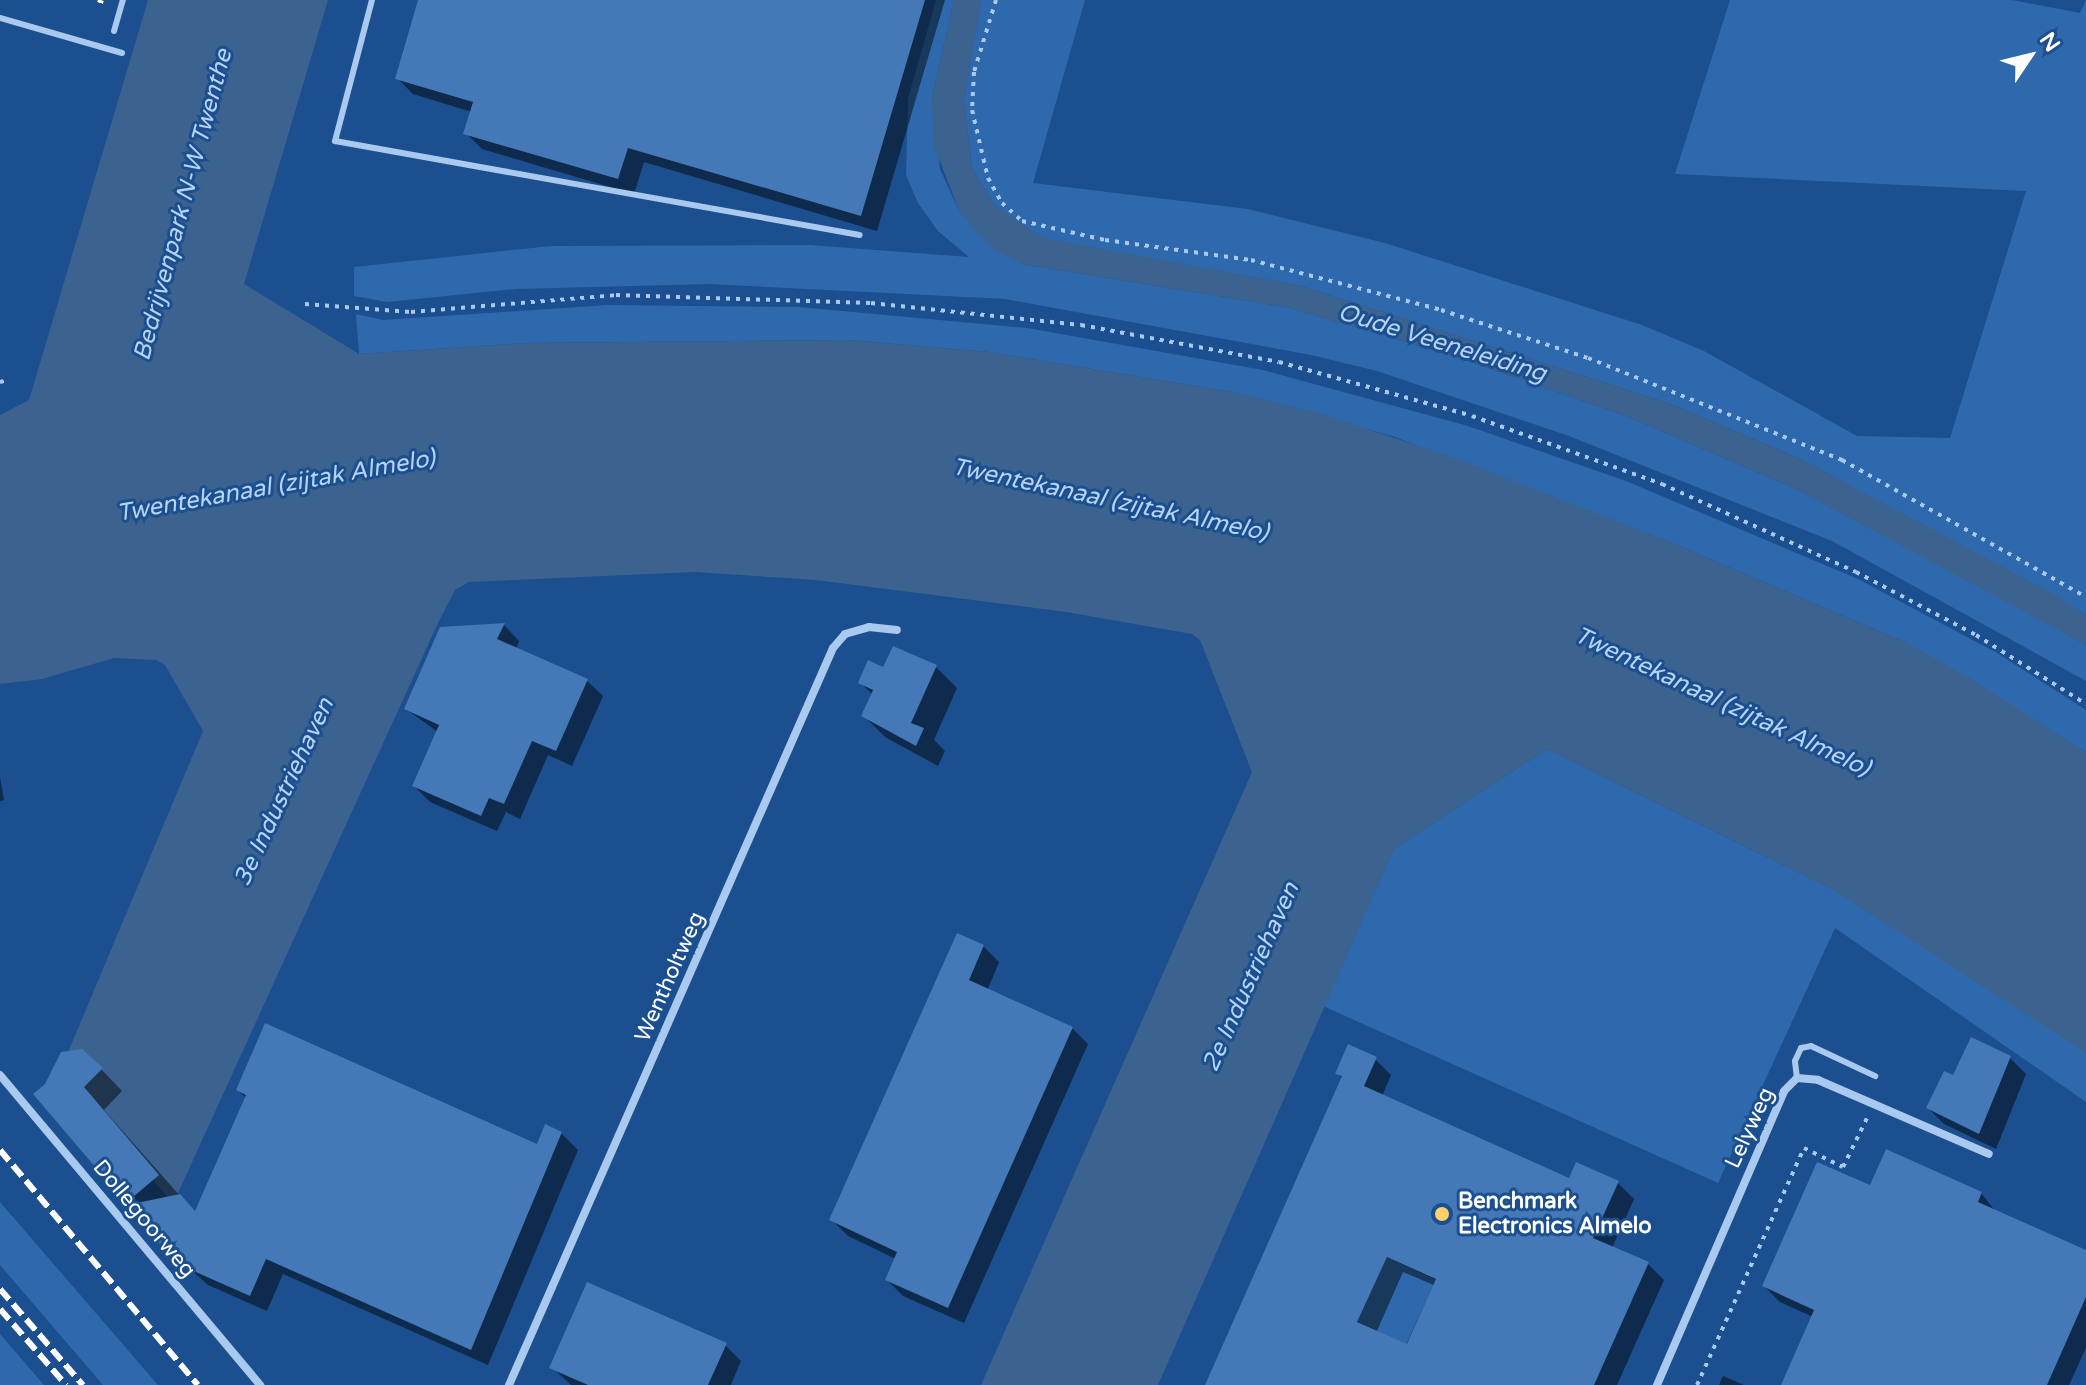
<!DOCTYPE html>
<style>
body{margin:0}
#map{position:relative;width:2086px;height:1385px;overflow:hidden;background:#1b4f8f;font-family:"Varela Round",sans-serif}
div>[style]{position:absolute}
.green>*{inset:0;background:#2e69ad;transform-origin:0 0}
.water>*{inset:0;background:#3c6290}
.shadow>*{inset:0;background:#0007}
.building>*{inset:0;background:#4478b7}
.path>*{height:4px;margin-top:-2px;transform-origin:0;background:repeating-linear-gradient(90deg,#a9c9ee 0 4px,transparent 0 10px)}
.lane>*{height:6px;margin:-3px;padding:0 3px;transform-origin:3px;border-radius:3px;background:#a9c9ee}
.street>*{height:8px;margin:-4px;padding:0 4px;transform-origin:4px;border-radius:4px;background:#a9c9ee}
.rail>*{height:6px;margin-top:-3px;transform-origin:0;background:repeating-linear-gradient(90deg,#fff 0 14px,transparent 0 20px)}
.dots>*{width:22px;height:22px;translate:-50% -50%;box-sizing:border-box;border:4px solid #1b4f8f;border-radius:50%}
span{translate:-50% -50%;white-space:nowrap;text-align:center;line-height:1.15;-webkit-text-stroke:6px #1b4f8f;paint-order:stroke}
.street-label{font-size:22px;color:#fff}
.poi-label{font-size:22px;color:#fff;font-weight:700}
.left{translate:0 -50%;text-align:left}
.water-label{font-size:24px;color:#b5d3f5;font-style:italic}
.north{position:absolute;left:1990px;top:16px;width:80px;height:80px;-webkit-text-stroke:6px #1b4f8f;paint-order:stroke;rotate:55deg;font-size:22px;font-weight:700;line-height:32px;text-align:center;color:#fff}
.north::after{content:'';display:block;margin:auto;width:28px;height:36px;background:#fff;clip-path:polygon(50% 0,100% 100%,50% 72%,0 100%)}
</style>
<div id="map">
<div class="green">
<div style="clip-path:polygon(936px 0,954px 0,932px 97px,940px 169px,960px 213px,1022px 264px,1286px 307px,1445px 353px,1629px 417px,1798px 490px,2043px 620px,2086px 645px,2086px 681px,1832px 541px,1569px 436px,1377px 371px,1311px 355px,1005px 299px,710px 284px,516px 289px,387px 302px,354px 296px,354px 267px,551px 246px,810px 245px,969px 257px,938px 231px,918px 203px,906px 175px,908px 98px)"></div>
<div style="clip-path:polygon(981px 0,1085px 0,1033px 183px,1248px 209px,1385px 243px,1642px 325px,1704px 351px,1857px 436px,1950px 438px,2026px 191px,1675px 174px,1730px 0,2012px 0,2080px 13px,2086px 0,2086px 615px,1803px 460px,1668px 403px,1301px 286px,1044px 239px,995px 205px,972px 168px,964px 100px)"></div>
<div style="clip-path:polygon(608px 305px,799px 307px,1027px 328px,1263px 370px,1468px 426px,1626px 481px,1858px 579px,1997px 653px,2086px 710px,2086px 752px,1905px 642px,1677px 545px,1392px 436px,1233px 392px,989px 352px,849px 340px,526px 343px,359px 354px,356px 314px,383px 320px)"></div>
<div style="clip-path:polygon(1547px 749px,1832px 889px,1969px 974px,2086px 1053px,2086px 1102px,1835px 928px,1718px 1183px,1323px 1006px,1394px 849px)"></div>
<div style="clip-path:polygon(0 1202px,158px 1385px,103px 1385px,0 1265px)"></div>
<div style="left:1387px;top:1257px;width:54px;height:71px;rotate:25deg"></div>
<div style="clip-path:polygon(0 1334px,44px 1385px,0 1385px)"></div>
</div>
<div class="water">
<div style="clip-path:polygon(148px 0,328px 0,244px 284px,359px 354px,526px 343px,849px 340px,989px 352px,1233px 392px,1316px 412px,1458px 459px,1677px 545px,1905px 642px,1968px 677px,2086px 752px,2086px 1053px,1832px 889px,1547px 749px,1394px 849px,1158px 1385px,981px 1385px,1252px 772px,1200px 640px,1192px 634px,1066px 612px,816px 580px,695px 572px,469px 582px,455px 590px,438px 623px,173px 1204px,65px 1074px,66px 1057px,203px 731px,165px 665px,156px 660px,114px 658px,42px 679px,0 684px,0 415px,29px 400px)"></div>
<div style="clip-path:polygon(954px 0,982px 0,964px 100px,972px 168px,995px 205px,1044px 238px,1301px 286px,1668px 403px,1803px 460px,2059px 597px,2086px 615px,2086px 645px,1798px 490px,1629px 417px,1445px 353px,1286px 307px,1022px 264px,992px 248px,960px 213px,934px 146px,932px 97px)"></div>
</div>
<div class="shadow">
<div style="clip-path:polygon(420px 0,945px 0,877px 231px,644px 162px,634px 194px,482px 149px,466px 133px,472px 112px,413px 94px,397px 78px)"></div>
<div style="clip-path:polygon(504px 625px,519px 641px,516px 649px,587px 681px,603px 696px,572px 766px,548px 755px,520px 819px,506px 812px,497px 831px,430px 802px,414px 786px,438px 732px,406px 709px)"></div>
<div style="clip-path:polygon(936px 667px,957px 688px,934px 740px,945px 751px,938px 766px,885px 737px,864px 716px,873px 695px,860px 682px,884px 670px)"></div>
<div style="clip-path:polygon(0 777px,4px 800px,0 801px)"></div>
<div style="clip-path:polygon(983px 946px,999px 962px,987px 991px,1072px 1028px,1088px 1044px,964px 1323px,903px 1296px,887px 1280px,896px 1259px,848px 1236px,832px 1220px)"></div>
<div style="clip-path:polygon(2010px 1058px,2026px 1074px,1996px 1149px,1944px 1124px,1928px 1108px,1954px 1078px)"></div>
<div style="clip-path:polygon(evenodd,1375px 1059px,1391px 1075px,1382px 1096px,1570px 1181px,1618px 1183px,1634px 1199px,1612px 1248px,1648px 1264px,1664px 1280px,1617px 1385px,1207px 1385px,1343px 1079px,1338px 1073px,1375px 1059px,1403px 1272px,1436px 1286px,1408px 1347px,1376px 1333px,1403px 1272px)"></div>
<div style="clip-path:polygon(101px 1069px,122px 1091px,104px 1110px,196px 1214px,247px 1099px,238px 1090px,538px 1146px,561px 1133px,578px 1150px,488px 1365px,283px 1274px,267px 1311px,208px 1285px,168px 1250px,36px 1095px)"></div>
<div style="clip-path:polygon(1871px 1187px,1981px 1193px,1996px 1212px,2086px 1252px,2086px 1348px,2069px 1385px,1783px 1385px,1813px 1317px,1780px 1302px,1764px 1286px)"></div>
<div style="clip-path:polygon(725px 1345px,741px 1361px,731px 1385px,571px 1385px,552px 1367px)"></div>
<div style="clip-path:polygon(1723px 1376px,1744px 1385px,1719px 1385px)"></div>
</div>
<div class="building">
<div style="clip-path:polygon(418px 0,925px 0,861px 216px,628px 148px,618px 179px,463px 134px,473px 102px,395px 79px)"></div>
<div style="clip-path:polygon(505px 623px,497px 639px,588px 679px,556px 751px,532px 741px,504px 804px,489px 798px,481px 816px,412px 786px,439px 725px,404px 709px,440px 627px)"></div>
<div style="clip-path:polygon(893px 646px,937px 665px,911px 723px,924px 728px,916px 746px,861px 716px,873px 690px,858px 683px,868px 660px,883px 667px)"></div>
<div style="clip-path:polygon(957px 933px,984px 945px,969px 980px,1073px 1027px,948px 1308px,885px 1280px,897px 1252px,829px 1220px)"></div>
<div style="clip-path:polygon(265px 1023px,537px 1144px,545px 1124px,562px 1132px,471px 1350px,266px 1259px,250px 1296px,189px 1269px,169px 1245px,166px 1251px,127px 1205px,180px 1194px,195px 1211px,246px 1095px,236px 1090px)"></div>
<div style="clip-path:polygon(1971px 1037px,2011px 1056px,1979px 1134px,1926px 1108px,1944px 1071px,1953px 1075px)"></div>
<div style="clip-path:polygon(evenodd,1348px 1044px,1377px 1057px,1364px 1086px,1569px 1178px,1576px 1162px,1619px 1181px,1593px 1238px,1649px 1262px,1594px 1385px,1205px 1385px,1342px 1076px,1335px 1074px,1348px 1044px,1387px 1257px,1436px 1279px,1407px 1344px,1357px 1322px,1387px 1257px)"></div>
<div style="clip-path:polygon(82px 1049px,103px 1068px,84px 1087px,159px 1175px,126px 1203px,33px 1094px,45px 1084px,61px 1052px)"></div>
<div style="clip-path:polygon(1886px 1149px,1982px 1192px,1978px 1202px,2086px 1250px,2086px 1297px,2047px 1385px,1781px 1385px,1814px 1310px,1762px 1286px,1817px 1162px,1870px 1185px)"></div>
<div style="clip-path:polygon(587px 1282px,727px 1343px,708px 1385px,588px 1385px,549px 1368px)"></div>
</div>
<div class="path">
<div style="left:996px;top:0;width:75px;rotate:107deg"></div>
<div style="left:974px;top:72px;width:38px;rotate:93deg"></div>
<div style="left:972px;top:110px;width:70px;rotate:76.8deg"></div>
<div style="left:988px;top:178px;width:29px;rotate:61deg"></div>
<div style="left:1002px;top:203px;width:27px;rotate:42deg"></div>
<div style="left:1022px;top:221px;width:85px;rotate:12.9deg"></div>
<div style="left:1105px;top:240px;width:147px;rotate:7.8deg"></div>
<div style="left:1251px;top:260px;width:196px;rotate:14.7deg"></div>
<div style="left:1441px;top:310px;width:155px;rotate:18.1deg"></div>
<div style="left:1588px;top:358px;width:274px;rotate:21.9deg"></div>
<div style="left:1842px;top:460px;width:280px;rotate:29.3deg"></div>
<div style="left:305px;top:304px;width:106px;rotate:4.3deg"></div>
<div style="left:411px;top:312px;width:206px;rotate:-4.7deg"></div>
<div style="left:616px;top:295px;width:255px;rotate:1.8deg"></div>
<div style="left:871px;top:303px;width:211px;rotate:6deg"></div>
<div style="left:1081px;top:325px;width:201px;rotate:10.6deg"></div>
<div style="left:1279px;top:362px;width:200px;rotate:15.6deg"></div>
<div style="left:1472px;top:416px;width:202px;rotate:19.7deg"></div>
<div style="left:1662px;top:484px;width:213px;rotate:24.4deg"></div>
<div style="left:1856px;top:572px;width:136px;rotate:27.7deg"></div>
<div style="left:1976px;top:635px;width:130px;rotate:32.1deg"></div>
<div style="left:0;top:382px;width:4px;rotate:-14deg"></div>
<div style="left:1697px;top:1385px;width:260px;rotate:-65.7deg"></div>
<div style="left:1804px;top:1148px;width:43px;rotate:26deg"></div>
<div style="left:1843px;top:1167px;width:55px;rotate:-63.9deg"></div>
</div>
<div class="lane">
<div style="left:372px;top:0;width:146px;rotate:104.7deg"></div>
<div style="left:335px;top:141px;width:533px;rotate:10.15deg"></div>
<div style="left:0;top:18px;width:127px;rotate:16deg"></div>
<div style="left:114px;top:31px;width:32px;rotate:-74deg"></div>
<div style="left:1797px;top:1078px;width:17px;rotate:-97deg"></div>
<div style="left:1795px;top:1061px;width:14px;rotate:-65deg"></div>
<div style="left:1801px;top:1048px;width:10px;rotate:-11deg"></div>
<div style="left:1811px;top:1046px;width:71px;rotate:25.1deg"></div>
</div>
<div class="street">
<div style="left:0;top:1075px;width:405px;rotate:50deg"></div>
<div style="left:509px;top:1385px;width:805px;rotate:-66.27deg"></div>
<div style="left:833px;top:648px;width:18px;rotate:-49deg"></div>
<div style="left:845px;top:634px;width:25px;rotate:-16deg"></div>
<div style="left:869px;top:627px;width:28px;rotate:6deg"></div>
<div style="left:1657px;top:1385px;width:320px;rotate:-66.6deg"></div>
<div style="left:1784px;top:1091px;width:18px;rotate:-45deg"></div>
<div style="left:1797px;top:1078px;width:21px;rotate:5deg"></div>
<div style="left:1818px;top:1080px;width:186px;rotate:23.4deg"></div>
</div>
<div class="rail">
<div style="left:100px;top:3px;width:3px;rotate:-72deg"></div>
<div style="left:0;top:1150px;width:307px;rotate:49.9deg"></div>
<div style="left:0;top:1289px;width:127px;rotate:49.2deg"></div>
<div style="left:0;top:1309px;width:101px;rotate:49deg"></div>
</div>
<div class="dots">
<div style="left:1442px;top:1214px;background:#ffd166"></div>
</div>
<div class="street-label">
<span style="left:670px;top:977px;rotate:-66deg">Wentholtweg</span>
<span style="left:1750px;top:1128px;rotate:-65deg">Lelyweg</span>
<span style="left:144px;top:1219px;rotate:50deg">Dollegoorweg</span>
</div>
<div class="poi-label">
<span class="left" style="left:1458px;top:1214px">Benchmark<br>Electronics Almelo</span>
</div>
<div class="water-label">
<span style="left:183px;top:205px;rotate:-75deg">Bedrijvenpark N-W Twenthe</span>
<span style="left:1442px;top:343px;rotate:17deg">Oude Veeneleiding</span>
<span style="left:276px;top:486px;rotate:-10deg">Twentekanaal (zijtak Almelo)</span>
<span style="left:1110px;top:500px;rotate:12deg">Twentekanaal (zijtak Almelo)</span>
<span style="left:1722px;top:702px;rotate:25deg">Twentekanaal (zijtak Almelo)</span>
<span style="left:284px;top:792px;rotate:-65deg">3e Industriehaven</span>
<span style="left:1251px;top:977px;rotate:-66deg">2e Industriehaven</span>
</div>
<div class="north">N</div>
</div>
